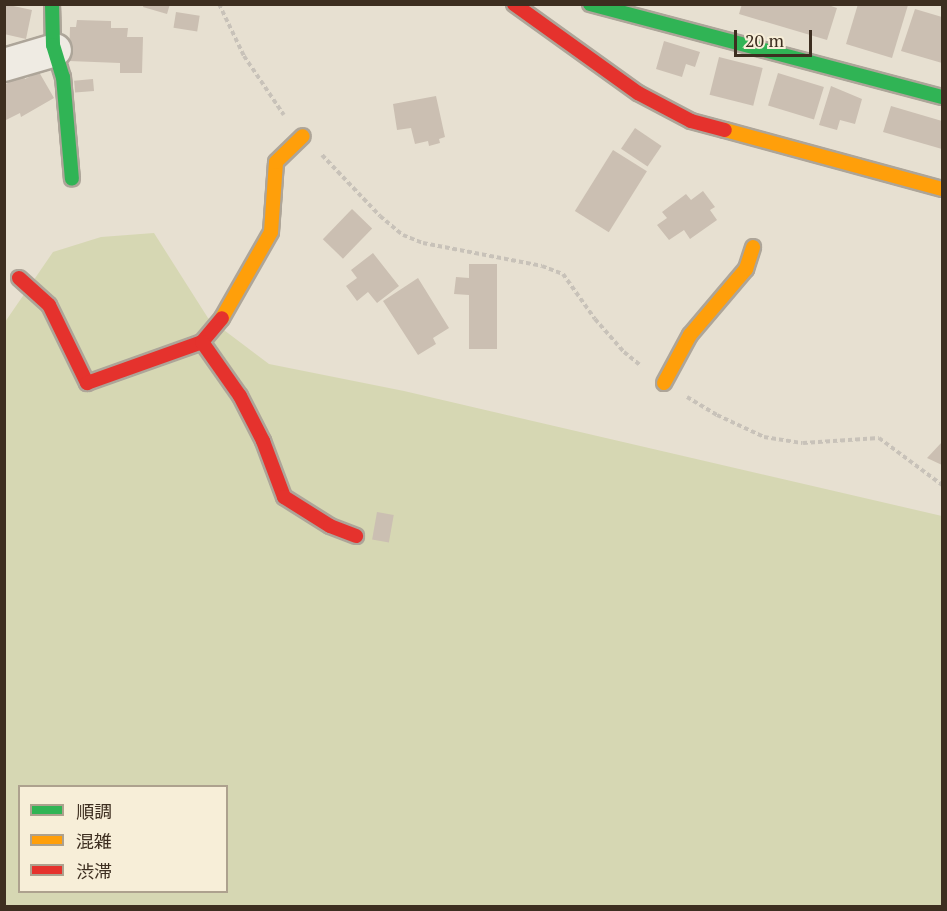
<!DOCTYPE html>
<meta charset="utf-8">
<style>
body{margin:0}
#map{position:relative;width:947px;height:911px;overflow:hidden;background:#e7e0d1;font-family:"PT Serif","Noto Sans JP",serif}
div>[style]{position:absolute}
.green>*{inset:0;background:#d6d7b3}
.building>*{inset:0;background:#cbbfb2;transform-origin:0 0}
.path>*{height:4px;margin-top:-2px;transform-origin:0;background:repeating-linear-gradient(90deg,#c8c2b9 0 4.5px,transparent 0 7.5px)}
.roads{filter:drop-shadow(2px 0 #ada599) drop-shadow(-2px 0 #ada599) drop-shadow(0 2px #ada599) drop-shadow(0 -2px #ada599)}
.street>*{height:32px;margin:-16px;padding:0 16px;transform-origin:16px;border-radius:16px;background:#efebe3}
.fast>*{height:14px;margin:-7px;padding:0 7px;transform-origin:7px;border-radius:7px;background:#30b455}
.slow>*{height:14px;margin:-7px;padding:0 7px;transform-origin:7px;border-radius:7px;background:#ff9f0a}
.jam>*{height:14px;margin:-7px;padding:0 7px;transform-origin:7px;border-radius:7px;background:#e5322d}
span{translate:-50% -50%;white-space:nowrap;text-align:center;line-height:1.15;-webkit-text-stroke:4.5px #f7eed8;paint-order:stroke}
.frame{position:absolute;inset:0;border:6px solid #3d2e20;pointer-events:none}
.legend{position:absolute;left:18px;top:785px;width:210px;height:108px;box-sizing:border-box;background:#f7eed8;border:2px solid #ada18e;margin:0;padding:8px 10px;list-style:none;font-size:18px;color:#3d2e20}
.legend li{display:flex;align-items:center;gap:12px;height:30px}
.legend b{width:30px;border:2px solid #ada18e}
.scale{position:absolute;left:734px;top:30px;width:78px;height:27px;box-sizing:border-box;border:3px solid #3d2e20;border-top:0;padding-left:8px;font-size:18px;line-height:21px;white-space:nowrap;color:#3d2e20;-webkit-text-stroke:4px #f7eed8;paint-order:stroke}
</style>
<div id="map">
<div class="green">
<div style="clip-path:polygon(evenodd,154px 233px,208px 318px,269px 364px,404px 391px,942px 516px,942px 906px,5px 906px,5px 322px,53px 252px,101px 237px,154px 233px,20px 786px,226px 786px,226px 892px,20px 892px,20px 786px)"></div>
</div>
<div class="building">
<div style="clip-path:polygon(4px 4px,32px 10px,26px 39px,4px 34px)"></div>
<div style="clip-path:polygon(144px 4px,170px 4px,167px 14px,143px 7px)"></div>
<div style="clip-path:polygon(742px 4px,825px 4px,837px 8px,827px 40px,739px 14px)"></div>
<div style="clip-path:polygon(858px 4px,908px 5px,892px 58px,846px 44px)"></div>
<div style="clip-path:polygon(915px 9px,942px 17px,942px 63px,901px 51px)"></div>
<div style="left:176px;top:12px;width:24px;height:16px;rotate:9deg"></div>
<div style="clip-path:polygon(77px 20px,111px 21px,111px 28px,128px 28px,127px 37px,143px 37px,142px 73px,120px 73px,120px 63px,69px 61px,70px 27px,76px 27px)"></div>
<div style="clip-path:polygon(664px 41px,700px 52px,695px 67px,686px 64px,682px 77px,656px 69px)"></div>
<div style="left:719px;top:57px;width:45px;height:39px;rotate:14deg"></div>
<div style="clip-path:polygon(39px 72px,54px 98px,21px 117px,20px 113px,4px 121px,4px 85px,23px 74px,25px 79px)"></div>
<div style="left:778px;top:73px;width:48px;height:34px;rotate:17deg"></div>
<div style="left:93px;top:79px;width:12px;height:19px;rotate:85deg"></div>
<div style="clip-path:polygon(831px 86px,862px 99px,855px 124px,840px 120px,837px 130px,819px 125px)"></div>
<div style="clip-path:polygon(436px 96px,445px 137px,439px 139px,440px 143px,429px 146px,428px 141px,415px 144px,411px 128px,397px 130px,393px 104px)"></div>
<div style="clip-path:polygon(891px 106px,942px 121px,942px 149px,883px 132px)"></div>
<div style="left:635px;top:128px;width:32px;height:25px;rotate:34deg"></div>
<div style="left:613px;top:150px;width:40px;height:72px;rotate:32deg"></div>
<div style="clip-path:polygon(703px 191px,715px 207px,710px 210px,717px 220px,690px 239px,684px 230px,669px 240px,657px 225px,667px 218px,662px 212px,686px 194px,691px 200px)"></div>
<div style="left:352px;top:209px;width:28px;height:42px;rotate:44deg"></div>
<div style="clip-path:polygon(373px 253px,399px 286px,377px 303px,368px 292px,357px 301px,346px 286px,357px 278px,351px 270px)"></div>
<div style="clip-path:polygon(469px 264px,497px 264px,497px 349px,469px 349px,469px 295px,454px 294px,456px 277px,469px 278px)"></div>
<div style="clip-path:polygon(418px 278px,449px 328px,433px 338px,436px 344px,418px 355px,383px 301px)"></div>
<div style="clip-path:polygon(942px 442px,942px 465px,927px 458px)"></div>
<div style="left:377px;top:512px;width:17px;height:28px;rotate:10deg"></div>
</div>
<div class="path">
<div style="left:219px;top:4px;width:58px;rotate:64.3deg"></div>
<div style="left:244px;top:56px;width:71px;rotate:55.9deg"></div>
<div style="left:322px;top:155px;width:84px;rotate:46.4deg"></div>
<div style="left:380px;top:216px;width:30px;rotate:40deg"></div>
<div style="left:403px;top:235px;width:22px;rotate:22deg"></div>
<div style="left:423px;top:243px;width:121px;rotate:10.9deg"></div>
<div style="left:542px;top:266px;width:22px;rotate:21deg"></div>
<div style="left:563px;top:274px;width:55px;rotate:54.6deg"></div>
<div style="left:595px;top:319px;width:44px;rotate:48.7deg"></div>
<div style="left:624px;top:352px;width:22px;rotate:39deg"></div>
<div style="left:687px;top:397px;width:35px;rotate:31deg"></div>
<div style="left:717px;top:415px;width:52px;rotate:25.1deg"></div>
<div style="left:764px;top:437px;width:39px;rotate:9deg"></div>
<div style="left:803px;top:443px;width:76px;rotate:-3.8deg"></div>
<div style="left:879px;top:438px;width:79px;rotate:36.7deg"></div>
</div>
<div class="roads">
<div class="street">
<div style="left:4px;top:65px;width:53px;rotate:-16.4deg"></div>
</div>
<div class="fast">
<div style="left:52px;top:4px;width:41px;rotate:88.6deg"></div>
<div style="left:53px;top:45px;width:34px;rotate:73deg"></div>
<div style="left:63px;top:77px;width:102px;rotate:85deg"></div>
<div style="left:590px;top:4px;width:364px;rotate:14.8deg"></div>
</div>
<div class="slow">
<div style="left:725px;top:130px;width:225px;rotate:15.2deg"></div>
<div style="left:222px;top:318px;width:99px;rotate:-60.3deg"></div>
<div style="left:271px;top:232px;width:70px;rotate:-85.9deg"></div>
<div style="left:276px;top:162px;width:37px;rotate:-44deg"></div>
<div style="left:664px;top:383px;width:55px;rotate:-61.6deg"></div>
<div style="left:690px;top:335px;width:87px;rotate:-49.7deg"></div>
<div style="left:746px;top:269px;width:23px;rotate:-72deg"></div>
</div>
<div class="jam">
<div style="left:514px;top:4px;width:153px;rotate:35.7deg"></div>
<div style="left:638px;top:93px;width:60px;rotate:27.8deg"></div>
<div style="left:691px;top:121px;width:35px;rotate:15deg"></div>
<div style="left:19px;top:278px;width:40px;rotate:42deg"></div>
<div style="left:49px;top:305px;width:87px;rotate:64deg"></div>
<div style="left:87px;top:383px;width:122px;rotate:-19.6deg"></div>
<div style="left:202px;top:342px;width:31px;rotate:-50deg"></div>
<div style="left:202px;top:342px;width:66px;rotate:54.9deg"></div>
<div style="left:240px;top:396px;width:51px;rotate:62.9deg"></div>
<div style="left:263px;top:441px;width:60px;rotate:69.4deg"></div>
<div style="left:284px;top:497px;width:54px;rotate:32.2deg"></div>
<div style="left:330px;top:526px;width:28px;rotate:21deg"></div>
</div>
</div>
<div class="frame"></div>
<ul class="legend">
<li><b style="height:8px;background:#30b455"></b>順調</li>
<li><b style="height:8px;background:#ff9f0a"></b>混雑</li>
<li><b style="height:8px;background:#e5322d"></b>渋滞</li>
</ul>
<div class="scale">20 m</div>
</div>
